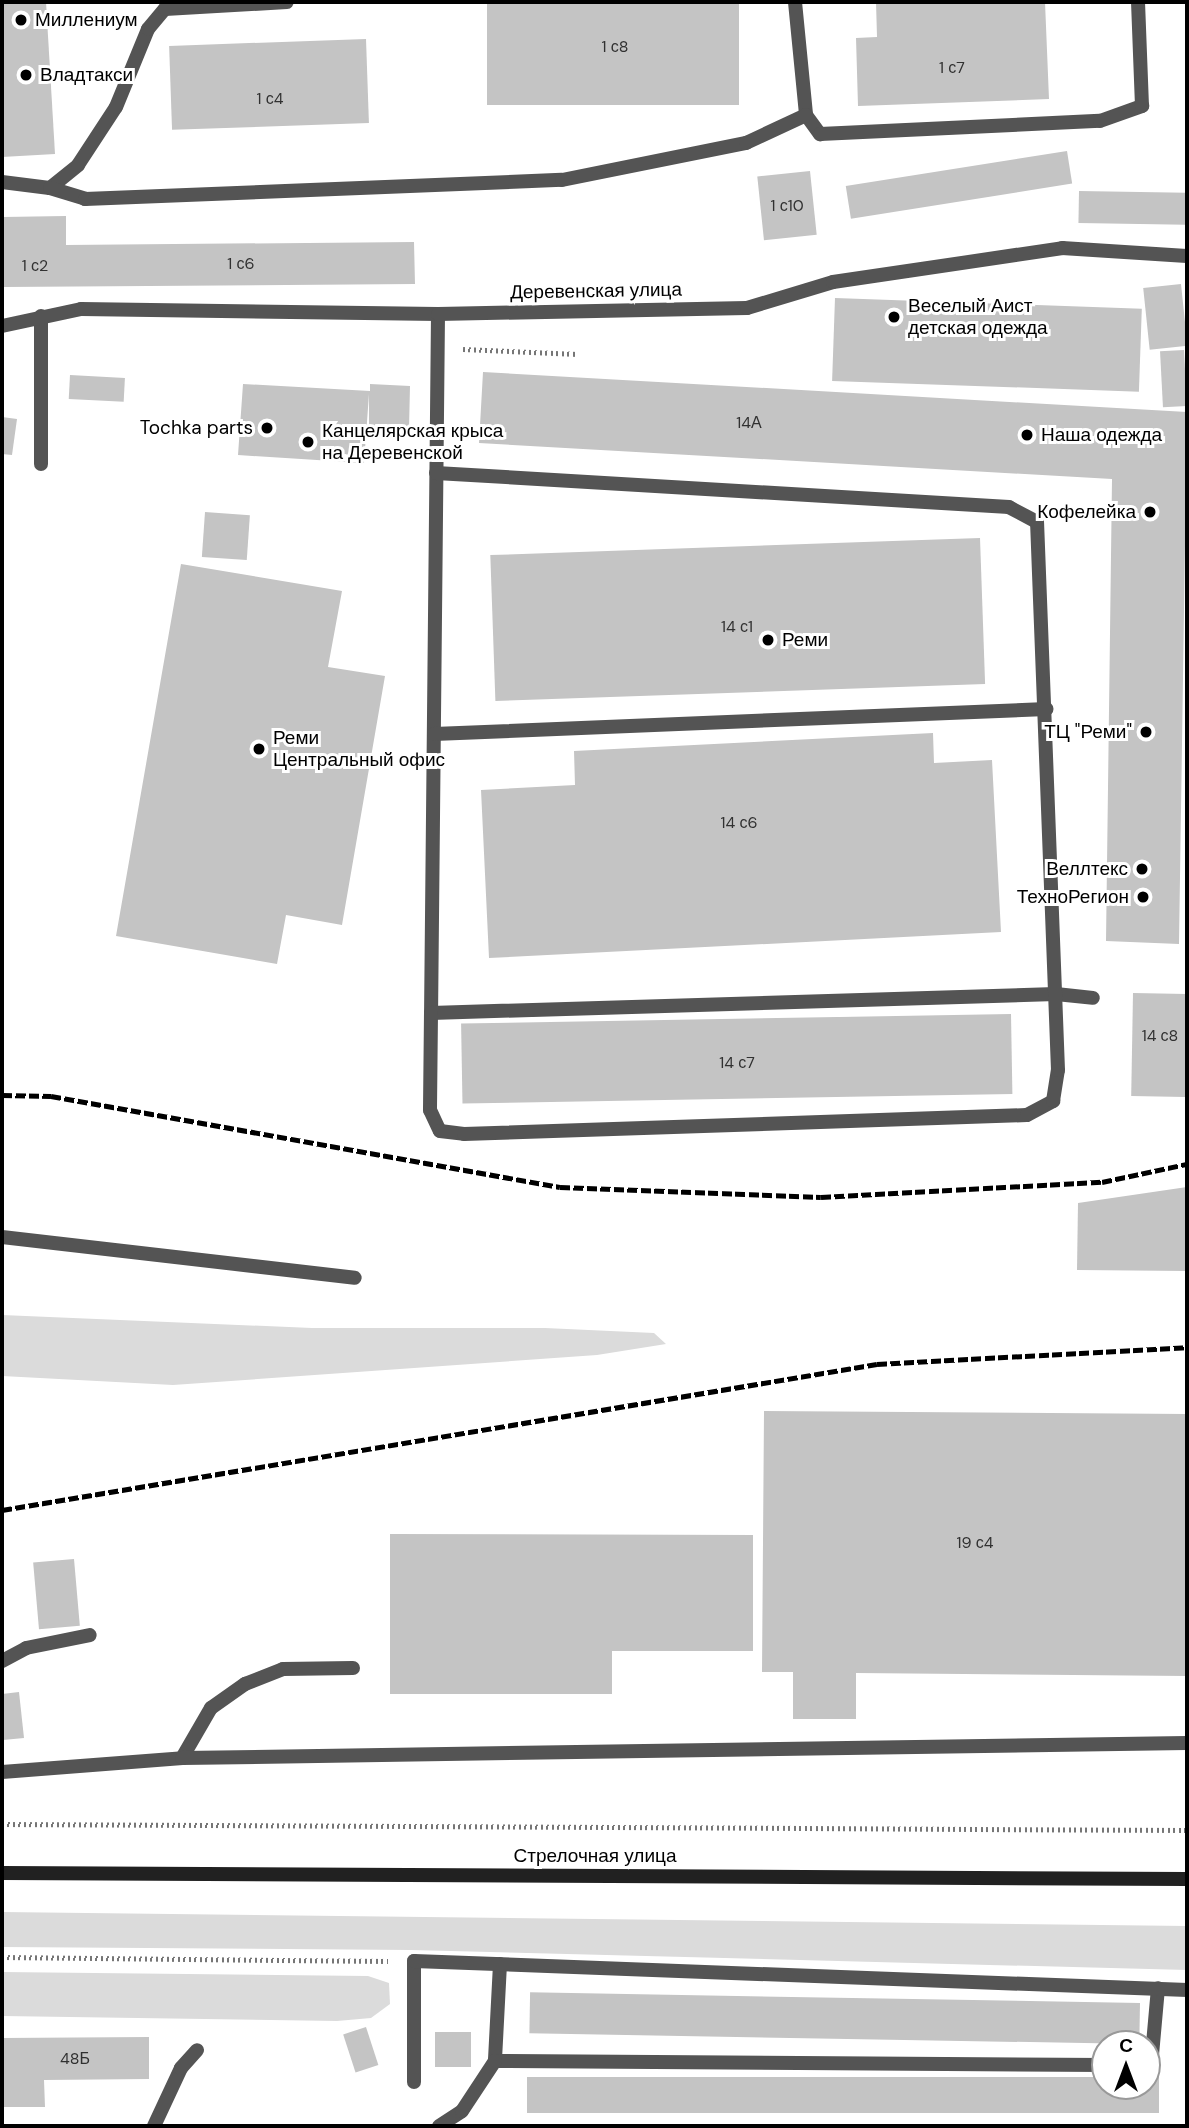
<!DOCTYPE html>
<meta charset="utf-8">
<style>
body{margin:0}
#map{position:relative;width:1189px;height:2128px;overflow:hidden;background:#fff;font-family:"DM Sans",sans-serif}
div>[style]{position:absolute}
.green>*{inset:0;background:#dbdbdb}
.building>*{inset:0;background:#c4c4c4;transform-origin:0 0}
.path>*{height:4.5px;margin-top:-2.25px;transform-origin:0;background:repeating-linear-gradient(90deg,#767676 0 2px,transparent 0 5.5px)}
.service>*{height:14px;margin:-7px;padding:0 7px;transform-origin:7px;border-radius:7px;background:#545454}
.secondary>*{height:14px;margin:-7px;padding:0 7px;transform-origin:7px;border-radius:7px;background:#212121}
.rail>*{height:5px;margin-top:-2.5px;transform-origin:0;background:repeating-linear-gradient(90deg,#000 0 10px,transparent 0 13.5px)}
.dots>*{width:19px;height:19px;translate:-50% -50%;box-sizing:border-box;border:4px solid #fff;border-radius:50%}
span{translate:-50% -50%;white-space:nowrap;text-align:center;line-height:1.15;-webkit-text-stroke:6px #fff;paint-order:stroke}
.number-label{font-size:16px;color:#313131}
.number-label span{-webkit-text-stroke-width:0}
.poi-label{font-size:19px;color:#000}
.left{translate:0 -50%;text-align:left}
.right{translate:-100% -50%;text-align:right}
.street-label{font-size:19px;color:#000}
.frame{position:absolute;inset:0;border:4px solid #000;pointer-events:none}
.north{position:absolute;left:1091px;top:2030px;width:70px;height:70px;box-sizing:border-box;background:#fff;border:2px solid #999;border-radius:50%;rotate:0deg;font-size:19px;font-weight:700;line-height:28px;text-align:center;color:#000}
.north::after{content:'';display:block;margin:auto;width:24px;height:32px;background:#000;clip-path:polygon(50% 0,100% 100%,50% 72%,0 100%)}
</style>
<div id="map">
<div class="green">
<div style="clip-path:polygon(2px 1315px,312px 1328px,545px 1328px,654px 1333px,666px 1344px,597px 1355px,173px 1385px,2px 1376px)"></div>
<div style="clip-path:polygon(2px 1912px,1187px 1926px,1187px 1970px,411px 1950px,2px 1947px)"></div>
<div style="clip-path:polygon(2px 1972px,368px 1976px,389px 1983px,390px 2004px,371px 2018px,337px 2021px,2px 2016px)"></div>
</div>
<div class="building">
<div style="clip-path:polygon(2px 2px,46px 2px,55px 154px,2px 157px)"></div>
<div style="left:487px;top:2px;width:252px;height:103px"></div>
<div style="clip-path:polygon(876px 2px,1045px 2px,1049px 99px,858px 106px,856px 38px,877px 37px)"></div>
<div style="left:366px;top:39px;width:84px;height:197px;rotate:88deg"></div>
<div style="left:1067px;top:151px;width:33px;height:224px;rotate:81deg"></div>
<div style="left:810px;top:171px;width:64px;height:53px;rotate:84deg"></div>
<div style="left:1079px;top:191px;width:107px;height:32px;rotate:1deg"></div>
<div style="clip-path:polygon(66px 216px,66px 245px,414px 242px,415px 284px,3px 287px,3px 217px)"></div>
<div style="left:1181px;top:284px;width:62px;height:38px;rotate:84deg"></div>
<div style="left:835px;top:298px;width:307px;height:83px;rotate:2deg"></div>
<div style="left:1184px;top:350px;width:56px;height:24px;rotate:87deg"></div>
<div style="clip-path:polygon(483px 372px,1187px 412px,1179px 944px,1106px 941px,1112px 479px,479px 443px)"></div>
<div style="left:70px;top:375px;width:55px;height:24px;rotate:3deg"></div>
<div style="clip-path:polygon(243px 384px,370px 391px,370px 384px,410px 386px,409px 429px,369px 428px,369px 394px,364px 463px,238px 455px)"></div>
<div style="clip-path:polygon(2px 417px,17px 419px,12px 455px,2px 454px)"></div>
<div style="left:205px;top:512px;width:45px;height:45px;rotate:4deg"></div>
<div style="left:980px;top:538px;width:146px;height:490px;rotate:88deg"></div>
<div style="clip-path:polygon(181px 564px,342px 591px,328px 667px,385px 676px,342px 925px,286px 915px,277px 964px,116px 936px)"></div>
<div style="clip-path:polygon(933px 733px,934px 763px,992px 760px,1001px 932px,489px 958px,481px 790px,575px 785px,574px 751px)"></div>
<div style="left:1133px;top:993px;width:54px;height:103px;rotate:1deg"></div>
<div style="left:1011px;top:1014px;width:80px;height:550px;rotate:89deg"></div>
<div style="clip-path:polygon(1187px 1187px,1187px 1271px,1077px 1270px,1078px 1203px)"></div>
<div style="clip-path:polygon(764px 1411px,1187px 1414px,1187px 1676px,856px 1673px,856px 1719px,793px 1719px,793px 1672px,762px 1672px)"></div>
<div style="clip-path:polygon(390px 1534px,753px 1535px,753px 1651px,612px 1651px,612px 1694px,390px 1694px)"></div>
<div style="left:74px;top:1559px;width:67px;height:41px;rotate:85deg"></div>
<div style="clip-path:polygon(19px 1692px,24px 1738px,3px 1740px,2px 1694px)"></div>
<div style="left:1140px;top:2003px;width:41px;height:610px;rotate:91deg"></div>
<div style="left:366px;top:2027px;width:40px;height:24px;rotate:72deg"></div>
<div style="left:435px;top:2032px;width:36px;height:35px"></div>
<div style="clip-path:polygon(149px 2037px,149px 2079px,44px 2080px,45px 2107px,2px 2107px,2px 2038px)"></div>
<div style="clip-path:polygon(527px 2077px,1105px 2077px,1105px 2086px,1147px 2086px,1147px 2077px,1159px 2077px,1159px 2113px,527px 2113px)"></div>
</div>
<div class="path">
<div style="left:463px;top:349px;width:115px;rotate:2.5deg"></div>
<div style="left:2px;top:1824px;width:1185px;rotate:0.29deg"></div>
<div style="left:2px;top:1957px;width:386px;rotate:0.6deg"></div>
</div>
<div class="service">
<div style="left:795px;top:2px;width:114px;rotate:84.4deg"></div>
<div style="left:806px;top:115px;width:24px;rotate:54deg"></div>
<div style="left:820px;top:134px;width:280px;rotate:-2.7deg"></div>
<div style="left:1100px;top:121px;width:45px;rotate:-19.7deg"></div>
<div style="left:1142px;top:106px;width:104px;rotate:-92.2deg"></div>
<div style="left:2px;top:182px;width:48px;rotate:7.1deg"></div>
<div style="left:50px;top:188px;width:36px;rotate:-39deg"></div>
<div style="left:78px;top:165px;width:69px;rotate:-56.8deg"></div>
<div style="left:116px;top:107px;width:84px;rotate:-67.7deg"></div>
<div style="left:148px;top:29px;width:26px;rotate:-50deg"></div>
<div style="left:165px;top:9px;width:122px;rotate:-3.3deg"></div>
<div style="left:50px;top:188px;width:37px;rotate:17deg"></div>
<div style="left:85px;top:199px;width:477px;rotate:-2.3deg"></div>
<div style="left:562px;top:180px;width:188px;rotate:-11.4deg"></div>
<div style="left:746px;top:143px;width:66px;rotate:-25deg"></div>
<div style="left:438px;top:314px;width:699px;rotate:90.57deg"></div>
<div style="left:431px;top:1013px;width:625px;rotate:-1.74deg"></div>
<div style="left:1056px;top:994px;width:37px;rotate:6deg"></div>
<div style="left:41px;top:316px;width:148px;rotate:90deg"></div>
<div style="left:2px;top:326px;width:81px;rotate:-12.1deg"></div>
<div style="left:81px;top:309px;width:357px;rotate:0.8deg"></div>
<div style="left:438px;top:314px;width:309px;rotate:-1.1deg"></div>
<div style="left:747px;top:308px;width:90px;rotate:-16.8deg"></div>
<div style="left:833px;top:282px;width:232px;rotate:-8.4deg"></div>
<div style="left:1062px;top:248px;width:125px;rotate:3.7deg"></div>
<div style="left:434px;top:734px;width:613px;rotate:-2.34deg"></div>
<div style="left:431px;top:1013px;width:97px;rotate:90.6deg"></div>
<div style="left:430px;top:1110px;width:23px;rotate:65deg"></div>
<div style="left:440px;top:1131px;width:24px;rotate:7deg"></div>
<div style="left:464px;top:1134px;width:563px;rotate:-1.93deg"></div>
<div style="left:1027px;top:1115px;width:30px;rotate:-28deg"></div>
<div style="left:1053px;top:1101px;width:31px;rotate:-81deg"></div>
<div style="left:1058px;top:1070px;width:548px;rotate:-92.19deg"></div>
<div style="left:1037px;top:522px;width:32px;rotate:-152deg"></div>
<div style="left:1009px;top:507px;width:574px;rotate:-176.6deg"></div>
<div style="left:2px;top:1237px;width:355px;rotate:6.6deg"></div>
<div style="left:2px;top:1661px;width:27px;rotate:-28deg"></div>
<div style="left:26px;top:1648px;width:65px;rotate:-11.5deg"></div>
<div style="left:182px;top:1758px;width:58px;rotate:-59.9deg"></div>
<div style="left:211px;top:1708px;width:42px;rotate:-35.2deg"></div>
<div style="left:245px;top:1684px;width:41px;rotate:-21.5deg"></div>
<div style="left:283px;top:1669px;width:70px;rotate:-0.8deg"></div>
<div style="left:2px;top:1772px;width:181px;rotate:-4.4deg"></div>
<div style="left:182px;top:1758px;width:1005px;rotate:-0.86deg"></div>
<div style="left:500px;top:1964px;width:97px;rotate:93deg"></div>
<div style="left:495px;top:2061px;width:610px;rotate:0.38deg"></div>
<div style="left:1147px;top:2059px;width:6px;rotate:-39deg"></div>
<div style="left:1152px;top:2055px;width:67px;rotate:-84.9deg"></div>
<div style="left:414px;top:2082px;width:121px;rotate:-90deg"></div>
<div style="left:414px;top:1961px;width:774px;rotate:2.15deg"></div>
<div style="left:154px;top:2126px;width:64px;rotate:-65deg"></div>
<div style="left:181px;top:2068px;width:24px;rotate:-48deg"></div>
<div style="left:439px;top:2126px;width:27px;rotate:-33deg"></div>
<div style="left:462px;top:2111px;width:60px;rotate:-56.6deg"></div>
</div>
<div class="secondary">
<div style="left:2px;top:1873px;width:1185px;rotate:0.29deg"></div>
</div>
<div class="rail">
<div style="left:2px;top:1095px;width:49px;rotate:1.2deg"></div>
<div style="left:51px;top:1096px;width:517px;rotate:10.14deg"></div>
<div style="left:560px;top:1187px;width:261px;rotate:2.2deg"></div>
<div style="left:821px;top:1197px;width:281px;rotate:-3.1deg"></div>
<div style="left:1102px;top:1182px;width:87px;rotate:-12deg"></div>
<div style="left:2px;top:1510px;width:887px;rotate:-9.47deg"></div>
<div style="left:877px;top:1364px;width:310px;rotate:-3.1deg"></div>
</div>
<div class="dots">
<div style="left:21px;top:20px;background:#000"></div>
<div style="left:26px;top:75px;background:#000"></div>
<div style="left:894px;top:317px;background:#000"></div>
<div style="left:267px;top:428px;background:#000"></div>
<div style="left:1027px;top:435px;background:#000"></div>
<div style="left:308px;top:442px;background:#000"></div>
<div style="left:1150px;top:512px;background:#000"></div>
<div style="left:768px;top:640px;background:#000"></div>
<div style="left:1146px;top:732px;background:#000"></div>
<div style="left:259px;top:749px;background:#000"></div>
<div style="left:1142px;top:869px;background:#000"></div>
<div style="left:1143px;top:897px;background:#000"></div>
</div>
<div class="number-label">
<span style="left:615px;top:47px">1 с8</span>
<span style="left:952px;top:68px">1 с7</span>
<span style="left:270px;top:99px">1 с4</span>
<span style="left:787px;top:206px">1 с10</span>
<span style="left:241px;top:264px">1 с6</span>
<span style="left:35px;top:266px">1 с2</span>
<span style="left:749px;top:423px">14А</span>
<span style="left:737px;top:627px">14 с1</span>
<span style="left:739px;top:823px">14 с6</span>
<span style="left:1160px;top:1036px">14 с8</span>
<span style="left:737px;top:1063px">14 с7</span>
<span style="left:975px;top:1543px">19 с4</span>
<span style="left:75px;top:2059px">48Б</span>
</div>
<div class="poi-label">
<span class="left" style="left:35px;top:20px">Миллениум</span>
<span class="left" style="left:40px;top:75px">Владтакси</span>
<span class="left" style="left:908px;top:317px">Веселый Аист<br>детская одежда</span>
<span class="right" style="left:253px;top:428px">Tochka parts</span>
<span class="left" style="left:322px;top:442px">Канцелярская крыса<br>на Деревенской</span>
<span class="left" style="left:1041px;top:435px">Наша одежда</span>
<span class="right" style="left:1136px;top:512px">Кофелейка</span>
<span class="left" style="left:782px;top:640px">Реми</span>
<span class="right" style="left:1132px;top:732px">ТЦ "Реми"</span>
<span class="left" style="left:273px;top:749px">Реми<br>Центральный офис</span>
<span class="right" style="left:1128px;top:869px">Веллтекс</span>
<span class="right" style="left:1129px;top:897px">ТехноРегион</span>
</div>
<div class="street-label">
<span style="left:596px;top:291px;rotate:-1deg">Деревенская улица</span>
<span style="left:595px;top:1856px">Стрелочная улица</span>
</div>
<div class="frame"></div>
<div class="north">С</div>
</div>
